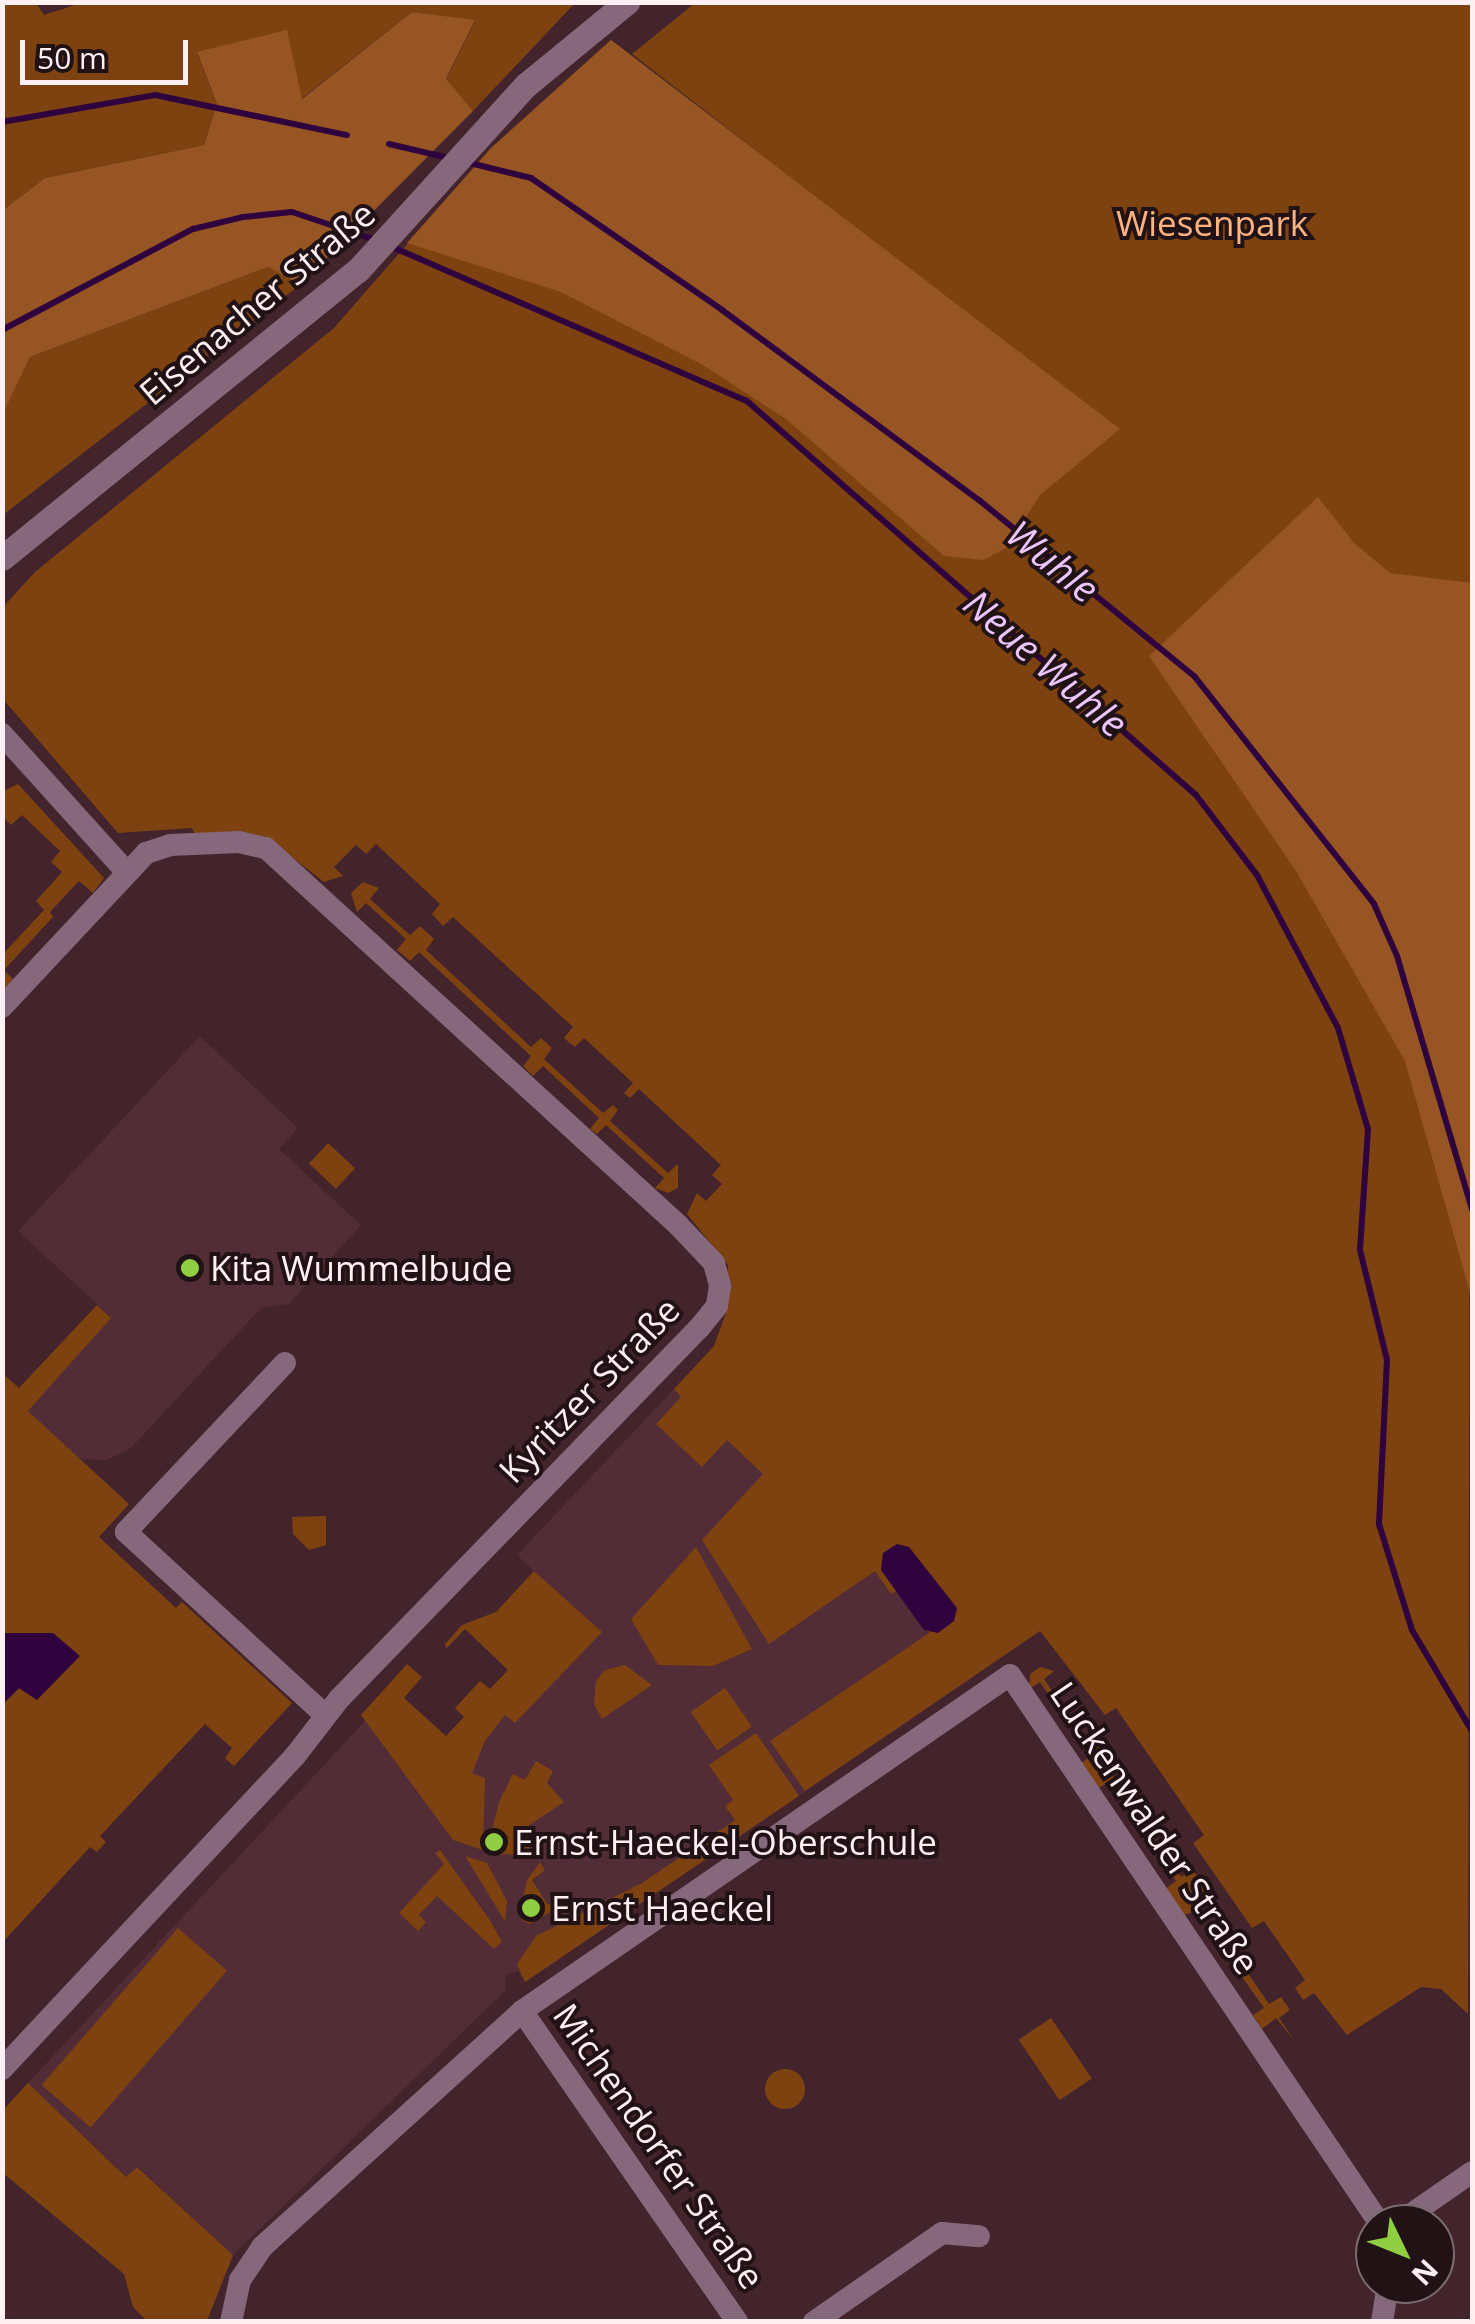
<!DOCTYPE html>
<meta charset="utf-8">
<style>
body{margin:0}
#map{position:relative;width:1475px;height:2324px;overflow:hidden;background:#44242c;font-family:"Open Sans",sans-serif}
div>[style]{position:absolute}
.built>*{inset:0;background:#522c36}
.green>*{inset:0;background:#7d4210;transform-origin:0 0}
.round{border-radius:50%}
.forest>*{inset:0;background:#965522}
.water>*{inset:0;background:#2e033e}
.stream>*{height:6px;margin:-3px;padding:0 3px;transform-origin:3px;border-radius:3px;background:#2e033e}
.minor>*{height:22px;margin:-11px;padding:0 11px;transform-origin:11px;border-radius:11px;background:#86687c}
.tertiary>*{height:25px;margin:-12.5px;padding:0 12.5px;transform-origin:12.5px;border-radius:12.5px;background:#86687c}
.dots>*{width:28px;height:28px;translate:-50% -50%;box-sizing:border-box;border:5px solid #211216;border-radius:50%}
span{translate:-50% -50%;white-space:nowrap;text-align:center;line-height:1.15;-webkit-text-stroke:8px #211216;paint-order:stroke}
.park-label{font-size:35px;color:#fdb380}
.street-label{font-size:35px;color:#fef0f3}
.poi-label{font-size:35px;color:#fef0f3}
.left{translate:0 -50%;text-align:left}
.water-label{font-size:38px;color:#eac6fc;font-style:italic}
.frame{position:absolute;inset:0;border:5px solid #fef0f3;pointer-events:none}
.north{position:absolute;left:1355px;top:2204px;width:100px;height:100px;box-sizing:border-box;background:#211216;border:2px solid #796b6e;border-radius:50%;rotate:133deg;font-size:28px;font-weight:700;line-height:40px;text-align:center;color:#fef0f3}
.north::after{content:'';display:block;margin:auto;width:35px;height:45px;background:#8fcd42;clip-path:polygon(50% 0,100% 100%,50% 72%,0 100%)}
.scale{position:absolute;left:20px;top:40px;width:168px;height:45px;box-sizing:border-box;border:5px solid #fef0f3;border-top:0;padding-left:12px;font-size:30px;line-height:35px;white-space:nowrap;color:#fef0f3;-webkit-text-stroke:8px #211216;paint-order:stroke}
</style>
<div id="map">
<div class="built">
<div style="clip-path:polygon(200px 1036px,298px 1128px,279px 1149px,361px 1225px,289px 1304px,261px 1308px,131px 1448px,107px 1460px,80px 1459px,27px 1410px,111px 1317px,18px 1231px)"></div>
<div style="clip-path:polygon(674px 1389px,757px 1467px,1026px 1641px,525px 1982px,518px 1971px,505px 1975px,506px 1990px,233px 2255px,138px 2167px,127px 2177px,28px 2083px,378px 1707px,421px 1763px,588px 1622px,517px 1555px)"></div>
</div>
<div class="green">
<div style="clip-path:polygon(84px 2px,575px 3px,473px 111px,446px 80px,475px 21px,412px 12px,301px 99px,197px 53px,217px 104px,204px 145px,45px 178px,3px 210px,3px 3px,36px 3px,44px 15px)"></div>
<div style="clip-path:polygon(695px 3px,1472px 3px,1468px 2014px,1441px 1989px,1421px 1987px,1347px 2035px,1314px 1993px,1303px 2000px,1295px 1988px,1305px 1980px,1264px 1921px,1252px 1928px,1193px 1843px,1204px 1835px,1116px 1708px,1105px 1715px,1040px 1631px,805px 1791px,770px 1741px,929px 1633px,881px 1570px,896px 1591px,891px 1594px,875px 1571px,769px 1644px,702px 1540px,763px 1474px,727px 1440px,702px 1467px,656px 1424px,681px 1397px,674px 1389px,714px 1346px,727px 1310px,728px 1265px,687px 1214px,697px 1193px,706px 1201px,722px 1184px,712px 1175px,721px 1165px,639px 1089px,630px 1098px,624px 1093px,633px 1083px,584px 1038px,575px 1047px,564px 1038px,573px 1027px,453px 917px,443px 926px,432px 914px,440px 904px,376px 844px,366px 854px,356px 845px,334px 867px,343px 876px,324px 882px,265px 836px,195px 834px,192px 828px,118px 833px,3px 699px,2px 608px,35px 572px,334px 328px,491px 148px,611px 40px,761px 154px,632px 54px)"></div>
<div style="clip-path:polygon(268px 267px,300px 285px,3px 515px,2px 413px,30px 357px)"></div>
<div style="clip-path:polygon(18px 784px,104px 878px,93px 893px,79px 881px,50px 912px,53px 917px,4px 970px,13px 979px,5px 988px,2px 955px,44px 910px,36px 901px,62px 872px,51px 862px,60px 851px,22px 815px,11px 825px,3px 817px,3px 791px)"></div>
<div style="clip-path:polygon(363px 882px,379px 888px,370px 899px,410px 935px,420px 926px,434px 939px,426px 950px,531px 1047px,541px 1038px,552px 1048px,544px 1059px,603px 1113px,613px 1105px,618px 1110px,610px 1121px,668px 1173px,678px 1164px,678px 1188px,668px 1193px,655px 1188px,664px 1178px,606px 1125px,597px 1134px,590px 1129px,599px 1118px,543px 1066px,533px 1076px,523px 1066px,531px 1056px,419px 952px,410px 961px,397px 950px,406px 939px,366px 903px,357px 912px,351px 893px)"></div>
<div style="left:328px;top:1143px;width:37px;height:28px;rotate:43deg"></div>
<div style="clip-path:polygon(97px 1305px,111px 1318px,28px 1411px,129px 1504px,99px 1537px,176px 1608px,182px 1602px,292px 1703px,234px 1766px,225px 1758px,232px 1748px,205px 1724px,100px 1836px,106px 1842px,97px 1852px,90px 1847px,3px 1942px,3px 1704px,19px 1688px,36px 1699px,21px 1633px,3px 1633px,2px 1373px,19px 1388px)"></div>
<div style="clip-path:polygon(326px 1516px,326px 1545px,309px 1550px,293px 1534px,292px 1517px)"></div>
<div style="clip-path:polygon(696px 1547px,752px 1649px,713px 1666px,658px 1665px,631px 1619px)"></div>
<div style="clip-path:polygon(534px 1571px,602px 1632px,515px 1723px,505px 1715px,485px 1741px,472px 1773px,485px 1778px,483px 1850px,453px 1840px,361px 1715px,407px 1664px,422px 1677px,404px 1698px,446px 1736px,464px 1717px,455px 1708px,480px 1681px,490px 1689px,508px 1670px,465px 1629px,446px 1649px,445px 1644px,462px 1625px,496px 1612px)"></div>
<div style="clip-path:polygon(625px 1665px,652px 1685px,602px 1719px,594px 1704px,596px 1681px,605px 1670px)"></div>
<div style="clip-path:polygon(1040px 1667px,1054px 1671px,1044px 1679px,1089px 1743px,1100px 1737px,1108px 1747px,1098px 1755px,1181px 1877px,1193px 1870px,1210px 1895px,1198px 1904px,1201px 1910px,1184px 1915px,1165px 1889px,1176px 1881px,1109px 1782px,1097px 1789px,1080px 1764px,1091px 1756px,1040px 1682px,1029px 1689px,1030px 1674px)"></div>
<div style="left:725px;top:1688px;width:47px;height:42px;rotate:55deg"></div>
<div style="clip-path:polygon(756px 1733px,799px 1796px,525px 1982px,517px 1964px,536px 1936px,642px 1883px,735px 1820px,725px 1806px,733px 1800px,709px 1765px)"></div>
<div style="clip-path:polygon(536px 1761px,553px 1771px,547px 1783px,564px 1802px,519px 1832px,533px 1853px,497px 1855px,491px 1834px,499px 1802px,513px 1774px,525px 1780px)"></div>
<div style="clip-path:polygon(440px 1850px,489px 1919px,502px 1942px,494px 1949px,437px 1896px,419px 1915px,426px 1922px,418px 1931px,399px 1913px,444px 1864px,435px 1853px)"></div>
<div style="clip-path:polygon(465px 1856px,487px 1863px,507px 1901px,505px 1921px)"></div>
<div style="clip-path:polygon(540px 1862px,545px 1870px,532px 1880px,548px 1905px,565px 1895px,569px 1901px,530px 1924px,522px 1921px,522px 1903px,527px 1880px)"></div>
<div style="left:178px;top:1928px;width:65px;height:208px;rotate:41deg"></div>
<div style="clip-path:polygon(1232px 1950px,1269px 2004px,1281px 1997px,1290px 2010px,1279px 2018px,1294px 2040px,1276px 2018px,1262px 2029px,1253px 2015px,1264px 2008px,1226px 1954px)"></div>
<div style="left:1051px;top:2018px;width:73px;height:39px;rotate:56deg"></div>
<div class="round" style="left:765px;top:2069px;width:40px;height:40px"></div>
<div style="clip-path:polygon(28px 2083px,126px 2177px,137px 2167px,233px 2255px,207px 2321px,147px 2321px,133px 2307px,124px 2274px,3px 2173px,3px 2110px)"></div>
</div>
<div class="forest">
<div style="clip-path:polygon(412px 12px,475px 20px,446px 79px,473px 111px,300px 285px,268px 267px,30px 357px,3px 413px,3px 210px,45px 178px,204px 145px,217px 104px,197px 52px,287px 30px,302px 99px)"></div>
<div style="clip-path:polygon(611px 40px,1120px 429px,1040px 495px,1006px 548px,983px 560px,944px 556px,786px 419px,701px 364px,561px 292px,407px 243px,491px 148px)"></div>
<div style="clip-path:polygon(1318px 497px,1354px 543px,1390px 573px,1472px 583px,1472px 1300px,1405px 1061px,1296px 871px,1149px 656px)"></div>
</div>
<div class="water">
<div style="clip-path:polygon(897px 1544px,909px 1547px,957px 1608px,954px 1621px,938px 1633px,924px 1630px,881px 1570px,883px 1553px)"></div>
<div style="clip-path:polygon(3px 1633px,53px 1633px,80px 1656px,37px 1700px,19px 1688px,3px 1704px)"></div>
</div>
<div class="stream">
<div style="left:2px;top:122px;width:155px;rotate:-10deg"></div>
<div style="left:155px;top:95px;width:196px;rotate:11.8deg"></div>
<div style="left:389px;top:144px;width:62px;rotate:13.1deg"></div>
<div style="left:466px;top:162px;width:67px;rotate:13.8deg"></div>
<div style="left:531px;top:178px;width:232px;rotate:34.6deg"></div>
<div style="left:722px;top:310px;width:320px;rotate:36.5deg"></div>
<div style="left:979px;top:500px;width:279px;rotate:39.3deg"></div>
<div style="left:1195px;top:677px;width:289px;rotate:51.7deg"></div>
<div style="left:1374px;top:904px;width:57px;rotate:66.1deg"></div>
<div style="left:1397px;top:956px;width:264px;rotate:73.5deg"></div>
<div style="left:390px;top:246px;width:389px;rotate:23.5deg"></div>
<div style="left:747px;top:401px;width:597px;rotate:41.27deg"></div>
<div style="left:1196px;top:795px;width:101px;rotate:52.7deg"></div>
<div style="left:1257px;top:875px;width:173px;rotate:62.1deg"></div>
<div style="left:1338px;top:1028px;width:105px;rotate:73.5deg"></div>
<div style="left:1368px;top:1129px;width:121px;rotate:93.8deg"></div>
<div style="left:1360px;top:1250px;width:113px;rotate:76.2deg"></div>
<div style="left:1387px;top:1360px;width:164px;rotate:92.8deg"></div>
<div style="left:1379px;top:1524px;width:111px;rotate:72.7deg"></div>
<div style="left:1412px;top:1630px;width:117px;rotate:59.3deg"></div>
<div style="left:2px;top:330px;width:216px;rotate:-27.9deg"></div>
<div style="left:193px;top:229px;width:51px;rotate:-13.5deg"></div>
<div style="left:243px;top:217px;width:49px;rotate:-5.8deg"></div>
<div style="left:292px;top:212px;width:91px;rotate:18.6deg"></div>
</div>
<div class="minor">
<div style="left:2px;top:734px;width:185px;rotate:47.9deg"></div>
<div style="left:2px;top:1007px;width:211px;rotate:-46.9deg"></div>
<div style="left:146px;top:853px;width:25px;rotate:-18deg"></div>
<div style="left:170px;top:845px;width:69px;rotate:-2.5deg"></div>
<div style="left:239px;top:842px;width:28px;rotate:13deg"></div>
<div style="left:266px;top:848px;width:558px;rotate:42.46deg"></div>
<div style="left:678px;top:1225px;width:52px;rotate:46.5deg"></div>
<div style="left:714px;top:1263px;width:24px;rotate:75deg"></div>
<div style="left:720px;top:1286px;width:20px;rotate:99deg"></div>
<div style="left:717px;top:1306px;width:27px;rotate:129deg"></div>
<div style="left:700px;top:1327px;width:518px;rotate:134.14deg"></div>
<div style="left:339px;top:1699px;width:72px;rotate:127.7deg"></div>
<div style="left:295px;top:1756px;width:429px;rotate:133.1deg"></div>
<div style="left:285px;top:1363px;width:232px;rotate:133.3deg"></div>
<div style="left:126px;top:1532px;width:270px;rotate:42.6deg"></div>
<div style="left:522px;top:2011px;width:378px;rotate:55.3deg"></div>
<div style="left:1397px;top:2224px;width:91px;rotate:-34.7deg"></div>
<div style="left:231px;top:2322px;width:43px;rotate:-77.9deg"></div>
<div style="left:240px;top:2280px;width:40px;rotate:-56deg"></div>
<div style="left:262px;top:2247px;width:351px;rotate:-42.2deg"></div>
<div style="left:522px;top:2011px;width:592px;rotate:-34.55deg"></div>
<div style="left:1010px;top:1675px;width:662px;rotate:56.02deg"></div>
<div style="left:814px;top:2322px;width:156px;rotate:-34.8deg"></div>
<div style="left:942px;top:2233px;width:37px;rotate:5deg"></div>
<div style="left:1382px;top:2322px;width:38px;rotate:-81deg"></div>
</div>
<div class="tertiary">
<div style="left:2px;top:558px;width:458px;rotate:-39deg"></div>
<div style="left:358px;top:270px;width:250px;rotate:-47.8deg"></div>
<div style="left:526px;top:85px;width:131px;rotate:-39.4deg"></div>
</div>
<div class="dots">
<div style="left:190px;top:1268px;background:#8fcd42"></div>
<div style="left:494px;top:1842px;background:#8fcd42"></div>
<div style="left:531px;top:1908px;background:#8fcd42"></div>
</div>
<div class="park-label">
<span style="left:1212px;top:223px">Wiesenpark</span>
</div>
<div class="street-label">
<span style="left:257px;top:303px;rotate:-40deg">Eisenacher Straße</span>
<span style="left:589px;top:1390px;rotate:-46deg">Kyritzer Straße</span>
<span style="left:1155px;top:1828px;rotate:56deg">Luckenwalder Straße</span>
<span style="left:659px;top:2146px;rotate:55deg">Michendorfer Straße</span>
</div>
<div class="poi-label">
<span class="left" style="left:210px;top:1268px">Kita Wummelbude</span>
<span class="left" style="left:514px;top:1842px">Ernst-Haeckel-Oberschule</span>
<span class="left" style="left:551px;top:1908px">Ernst Haeckel</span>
</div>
<div class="water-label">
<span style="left:1053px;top:561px;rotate:39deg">Wuhle</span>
<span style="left:1046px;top:663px;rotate:41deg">Neue Wuhle</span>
</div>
<div class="frame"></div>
<div class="north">N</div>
<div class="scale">50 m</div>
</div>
